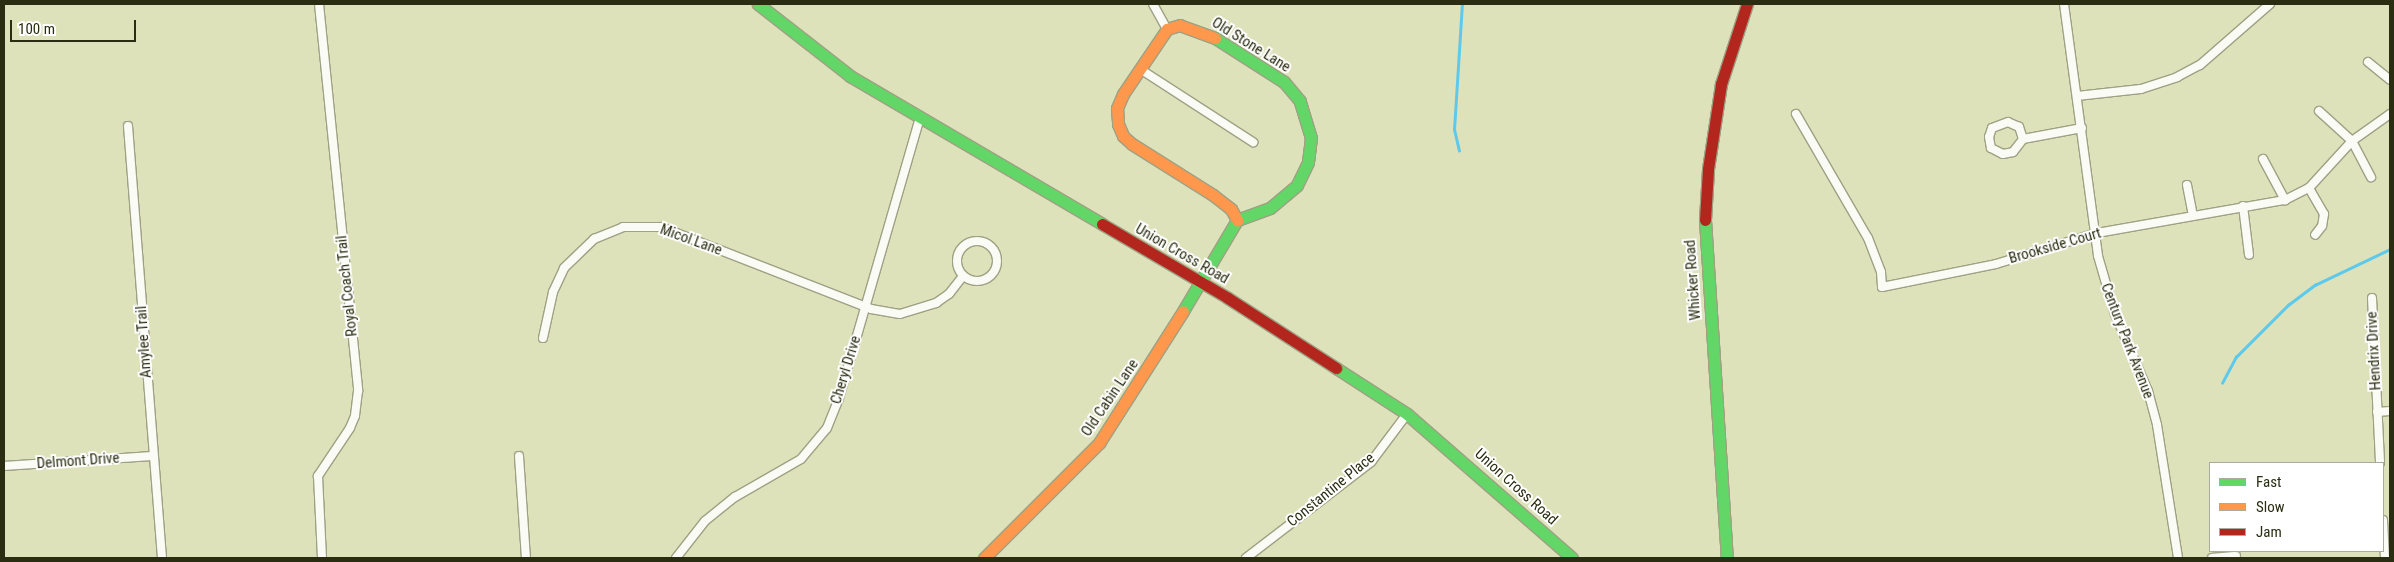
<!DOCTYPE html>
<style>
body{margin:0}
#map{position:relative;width:2394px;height:562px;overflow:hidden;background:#dde2bb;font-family:"Roboto Condensed",sans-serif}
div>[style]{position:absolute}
.stream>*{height:2.5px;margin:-1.25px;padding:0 1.25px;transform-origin:1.25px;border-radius:1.25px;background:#5ec9ea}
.roads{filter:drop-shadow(1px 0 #9ea183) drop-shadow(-1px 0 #9ea183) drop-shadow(0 1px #9ea183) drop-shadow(0 -1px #9ea183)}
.street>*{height:8px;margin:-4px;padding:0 4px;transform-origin:4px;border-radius:4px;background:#fafbf5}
.street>.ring{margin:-4px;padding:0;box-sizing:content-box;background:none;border:8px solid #fafbf5;border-radius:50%}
.fast>*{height:11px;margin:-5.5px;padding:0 5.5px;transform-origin:5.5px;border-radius:5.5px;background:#63d668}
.slow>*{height:11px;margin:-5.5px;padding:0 5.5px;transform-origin:5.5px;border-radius:5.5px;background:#ff974d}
.jam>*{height:11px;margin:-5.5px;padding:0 5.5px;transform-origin:5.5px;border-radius:5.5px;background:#b3261e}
span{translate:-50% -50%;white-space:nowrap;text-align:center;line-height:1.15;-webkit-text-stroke:4px #fff;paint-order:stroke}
.street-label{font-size:15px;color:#2a2d11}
.frame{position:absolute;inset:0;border:5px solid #2a2d11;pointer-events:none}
.legend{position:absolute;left:2209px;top:462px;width:175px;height:90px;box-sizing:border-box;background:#fff;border:1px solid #aaaba0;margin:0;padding:6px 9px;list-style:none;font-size:15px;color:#2a2d11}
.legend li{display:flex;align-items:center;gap:10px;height:25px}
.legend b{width:25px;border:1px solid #aaaba0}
.scale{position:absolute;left:10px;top:20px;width:126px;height:22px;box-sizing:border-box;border:2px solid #2a2d11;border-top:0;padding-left:6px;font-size:15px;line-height:18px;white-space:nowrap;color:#2a2d11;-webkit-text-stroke:4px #fff;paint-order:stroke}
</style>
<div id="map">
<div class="stream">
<div style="left:1459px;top:151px;width:22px;rotate:-103deg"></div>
<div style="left:1454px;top:130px;width:126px;rotate:-86.4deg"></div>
<div style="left:2222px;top:383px;width:30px;rotate:-62deg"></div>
<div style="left:2236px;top:357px;width:74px;rotate:-45deg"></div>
<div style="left:2288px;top:305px;width:34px;rotate:-37deg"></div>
<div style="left:2315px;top:285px;width:83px;rotate:-25.6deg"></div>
</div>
<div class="roads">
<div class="street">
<div style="left:319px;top:4px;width:389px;rotate:84.2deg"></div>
<div style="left:358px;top:391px;width:25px;rotate:97deg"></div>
<div style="left:355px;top:416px;width:13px;rotate:113deg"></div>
<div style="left:350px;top:428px;width:58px;rotate:123.7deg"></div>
<div style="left:318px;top:476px;width:82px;rotate:87.2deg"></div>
<div style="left:1153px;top:4px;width:29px;rotate:61deg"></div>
<div style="left:2064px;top:4px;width:254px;rotate:82.3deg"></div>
<div style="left:2098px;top:256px;width:60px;rotate:73.7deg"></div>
<div style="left:2115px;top:314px;width:84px;rotate:66.8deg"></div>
<div style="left:2148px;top:391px;width:35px;rotate:75deg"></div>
<div style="left:2157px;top:425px;width:135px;rotate:81deg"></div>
<div style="left:2368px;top:62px;width:28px;rotate:39deg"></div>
<div style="left:1140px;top:69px;width:135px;rotate:32.9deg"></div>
<div style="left:2077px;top:96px;width:64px;rotate:-6.2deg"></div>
<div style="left:2141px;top:89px;width:38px;rotate:-18deg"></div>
<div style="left:2177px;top:77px;width:26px;rotate:-28deg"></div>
<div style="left:2200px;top:65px;width:93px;rotate:-41.1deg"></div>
<div style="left:2319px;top:111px;width:45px;rotate:42.3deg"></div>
<div style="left:2352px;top:141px;width:41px;rotate:62.2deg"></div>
<div style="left:1796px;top:114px;width:143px;rotate:59.9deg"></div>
<div style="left:1868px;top:238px;width:36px;rotate:69deg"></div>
<div style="left:1881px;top:272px;width:15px;rotate:86deg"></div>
<div style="left:1882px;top:287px;width:116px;rotate:-11.4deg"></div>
<div style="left:1996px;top:264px;width:106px;rotate:-17.1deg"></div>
<div style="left:2097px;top:233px;width:191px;rotate:-10deg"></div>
<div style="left:2285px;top:200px;width:27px;rotate:-27deg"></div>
<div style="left:2309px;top:188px;width:64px;rotate:-47.5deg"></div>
<div style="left:2352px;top:141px;width:47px;rotate:-35.4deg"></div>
<div style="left:128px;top:126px;width:433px;rotate:85.5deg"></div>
<div style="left:2023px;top:139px;width:13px;rotate:-108deg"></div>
<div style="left:2019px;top:127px;width:12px;rotate:-156deg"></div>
<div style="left:2008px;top:122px;width:17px;rotate:159deg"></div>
<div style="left:1992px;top:128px;width:9px;rotate:108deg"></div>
<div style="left:1989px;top:137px;width:11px;rotate:80deg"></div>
<div style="left:1991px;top:148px;width:13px;rotate:27deg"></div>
<div style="left:2003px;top:154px;width:10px;rotate:-11deg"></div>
<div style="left:2013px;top:152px;width:16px;rotate:-52deg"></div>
<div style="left:2023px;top:139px;width:60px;rotate:-10.6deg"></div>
<div style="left:2263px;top:159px;width:47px;rotate:61.8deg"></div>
<div style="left:2187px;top:185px;width:31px;rotate:79deg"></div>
<div style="left:2309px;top:188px;width:30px;rotate:60deg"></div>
<div style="left:2324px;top:214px;width:12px;rotate:99deg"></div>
<div style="left:2322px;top:226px;width:11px;rotate:128deg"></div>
<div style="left:2243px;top:206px;width:49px;rotate:83deg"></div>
<div class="ring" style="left:957px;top:241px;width:32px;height:32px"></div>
<div style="left:2372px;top:298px;width:165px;rotate:87.2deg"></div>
<div style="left:543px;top:338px;width:47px;rotate:-77.7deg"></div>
<div style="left:553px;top:292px;width:26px;rotate:-65deg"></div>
<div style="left:564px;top:268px;width:42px;rotate:-44deg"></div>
<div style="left:594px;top:239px;width:31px;rotate:-22deg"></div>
<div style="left:623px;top:227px;width:38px"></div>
<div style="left:661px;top:227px;width:225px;rotate:21.3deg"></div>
<div style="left:871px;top:309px;width:29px;rotate:10deg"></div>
<div style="left:900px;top:314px;width:38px;rotate:-17deg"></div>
<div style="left:936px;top:303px;width:16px;rotate:-35deg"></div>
<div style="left:949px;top:294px;width:23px;rotate:-52deg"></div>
<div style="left:2377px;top:412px;width:13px;rotate:-4deg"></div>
<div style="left:519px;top:456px;width:102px;rotate:86.1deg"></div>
<div style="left:4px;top:466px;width:148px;rotate:-3.9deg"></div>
<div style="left:2383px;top:520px;width:38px;rotate:87deg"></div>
<div style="left:676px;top:558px;width:47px;rotate:-51.9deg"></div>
<div style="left:705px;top:521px;width:38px;rotate:-39deg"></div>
<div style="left:735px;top:497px;width:76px;rotate:-29.9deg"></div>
<div style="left:801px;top:459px;width:40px;rotate:-50deg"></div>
<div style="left:827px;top:428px;width:32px;rotate:-68deg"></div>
<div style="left:839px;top:398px;width:292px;rotate:-73.9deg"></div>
<div style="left:1246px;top:558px;width:158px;rotate:-37.5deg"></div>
<div style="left:1371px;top:462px;width:60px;rotate:-53.1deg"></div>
<div style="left:2212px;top:558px;width:24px;rotate:-5deg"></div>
</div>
<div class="fast">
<div style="left:758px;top:4px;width:117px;rotate:38deg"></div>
<div style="left:850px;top:76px;width:292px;rotate:30.4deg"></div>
<div style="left:1705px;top:220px;width:339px;rotate:86.3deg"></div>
<div style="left:1183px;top:311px;width:106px;rotate:-59.3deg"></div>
<div style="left:1237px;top:220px;width:35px;rotate:-20deg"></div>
<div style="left:1270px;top:208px;width:35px;rotate:-40deg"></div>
<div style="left:1297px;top:185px;width:25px;rotate:-64deg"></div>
<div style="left:1308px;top:162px;width:24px;rotate:-83deg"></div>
<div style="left:1311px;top:138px;width:39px;rotate:-107deg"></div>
<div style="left:1300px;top:101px;width:25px;rotate:-130deg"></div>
<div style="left:1284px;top:82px;width:82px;rotate:-147.5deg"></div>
<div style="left:1336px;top:368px;width:85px;rotate:32.9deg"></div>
<div style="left:1407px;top:414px;width:219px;rotate:41.1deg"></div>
</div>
<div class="slow">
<div style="left:1215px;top:38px;width:37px;rotate:-160deg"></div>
<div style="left:1180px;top:25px;width:14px;rotate:163deg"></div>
<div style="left:1167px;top:29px;width:78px;rotate:124.1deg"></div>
<div style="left:1123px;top:94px;width:15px;rotate:113deg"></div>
<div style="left:1117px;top:108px;width:16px;rotate:86deg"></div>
<div style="left:1118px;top:124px;width:13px;rotate:67deg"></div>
<div style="left:1123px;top:136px;width:12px;rotate:42deg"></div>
<div style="left:1132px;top:144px;width:96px;rotate:32.2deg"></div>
<div style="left:1213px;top:195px;width:23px;rotate:38deg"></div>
<div style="left:1231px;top:209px;width:13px;rotate:61deg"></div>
<div style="left:984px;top:558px;width:163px;rotate:-45deg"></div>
<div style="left:1099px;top:443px;width:156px;rotate:-57.5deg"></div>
</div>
<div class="jam">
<div style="left:1705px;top:220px;width:51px;rotate:-86.6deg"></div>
<div style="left:1708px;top:169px;width:86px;rotate:-81.3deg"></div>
<div style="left:1721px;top:84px;width:84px;rotate:-72deg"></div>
<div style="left:1102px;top:224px;width:146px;rotate:30.4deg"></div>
<div style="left:1228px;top:298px;width:129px;rotate:32.9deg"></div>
</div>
</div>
<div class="street-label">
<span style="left:1251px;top:45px;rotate:32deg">Old Stone Lane</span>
<span style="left:691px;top:240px;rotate:20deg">Micol Lane</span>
<span style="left:2055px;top:246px;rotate:-16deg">Brookside Court</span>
<span style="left:1182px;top:254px;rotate:30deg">Union Cross Road</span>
<span style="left:1693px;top:280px;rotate:-94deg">Whicker Road</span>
<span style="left:347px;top:286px;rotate:-96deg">Royal Coach Trail</span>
<span style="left:2127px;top:341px;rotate:69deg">Century Park Avenue</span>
<span style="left:144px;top:342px;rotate:-94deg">Amylee Trail</span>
<span style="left:2374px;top:351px;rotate:-93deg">Hendrix Drive</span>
<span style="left:846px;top:370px;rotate:-73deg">Cheryl Drive</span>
<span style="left:1110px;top:398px;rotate:-56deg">Old Cabin Lane</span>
<span style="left:78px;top:461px;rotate:-4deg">Delmont Drive</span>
<span style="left:1516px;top:487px;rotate:42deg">Union Cross Road</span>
<span style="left:1331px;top:490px;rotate:-39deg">Constantine Place</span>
</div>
<div class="frame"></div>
<ul class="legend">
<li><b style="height:6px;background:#63d668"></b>Fast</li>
<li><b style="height:6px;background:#ff974d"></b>Slow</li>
<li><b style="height:6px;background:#b3261e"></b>Jam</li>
</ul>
<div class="scale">100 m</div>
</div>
